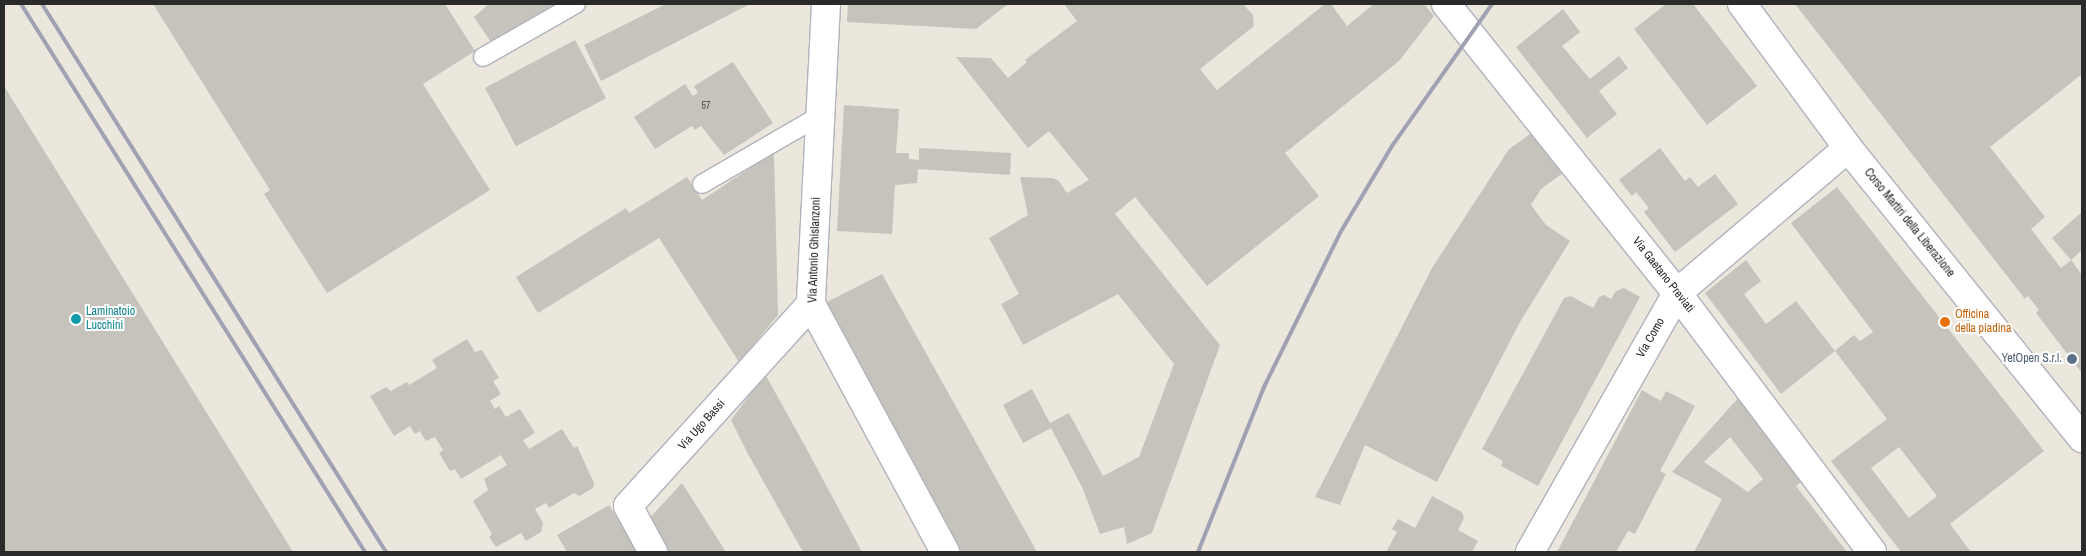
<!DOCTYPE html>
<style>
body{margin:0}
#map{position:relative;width:2086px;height:556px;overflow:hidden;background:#ebe7dd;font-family:"Archivo Narrow",sans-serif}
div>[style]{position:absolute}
.building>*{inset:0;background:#c6c3bd;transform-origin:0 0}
.roads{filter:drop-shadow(1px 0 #b1b2bd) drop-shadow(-1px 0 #b1b2bd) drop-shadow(0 1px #b1b2bd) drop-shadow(0 -1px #b1b2bd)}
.lane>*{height:18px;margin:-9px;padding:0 9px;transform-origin:9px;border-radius:9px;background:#fff}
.street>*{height:28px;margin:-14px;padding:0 14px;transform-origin:14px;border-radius:14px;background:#fff}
.secondary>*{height:28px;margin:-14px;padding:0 14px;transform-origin:14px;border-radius:14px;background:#fff}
.rail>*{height:4px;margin:-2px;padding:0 2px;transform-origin:2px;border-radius:2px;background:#a0a1b3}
.dots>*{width:14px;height:14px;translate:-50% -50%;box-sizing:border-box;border:2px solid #fff;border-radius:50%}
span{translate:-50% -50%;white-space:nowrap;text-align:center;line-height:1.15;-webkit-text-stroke:4px #fff;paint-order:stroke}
.number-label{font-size:10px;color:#51504f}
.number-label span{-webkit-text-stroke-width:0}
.street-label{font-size:12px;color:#2a2a2a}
.culture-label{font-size:12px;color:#0d838f}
.left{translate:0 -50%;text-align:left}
.food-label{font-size:12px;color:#c56008}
.service-label{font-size:12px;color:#4e5e75}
.right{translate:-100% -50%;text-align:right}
.frame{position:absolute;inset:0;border:5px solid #2a2a2a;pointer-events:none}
</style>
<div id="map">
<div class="building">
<div style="clip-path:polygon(153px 4px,445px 4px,475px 51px,423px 84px,490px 190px,327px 293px,264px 194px,270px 190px)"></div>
<div style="clip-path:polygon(489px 4px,557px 4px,561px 10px,495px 48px,474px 17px)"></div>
<div style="clip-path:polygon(666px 4px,750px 4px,601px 81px,584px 45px)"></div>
<div style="clip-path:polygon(848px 4px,1008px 4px,976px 29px,847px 22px)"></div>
<div style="clip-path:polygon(1064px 4px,1243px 4px,1253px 15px,1254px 26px,1200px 69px,1217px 90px,1325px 4px,1331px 4px,1347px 26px,1374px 4px,1424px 4px,1434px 16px,1399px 61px,1285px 153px,1319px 196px,1207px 286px,1135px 197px,1115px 214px,1220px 345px,1152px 533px,1127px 544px,1124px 527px,1100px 534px,1082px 487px,1051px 428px,1023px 443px,1003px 405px,1032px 389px,1050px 423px,1069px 413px,1103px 476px,1139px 457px,1174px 364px,1118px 294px,1023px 345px,1001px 304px,1019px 294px,989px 238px,1028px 215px,1020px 177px,1052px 178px,1058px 180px,1067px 193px,1089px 180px,1049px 131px,1028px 148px,956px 57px,991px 58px,1008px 78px,1027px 62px,1025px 60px,1077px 21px)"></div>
<div style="clip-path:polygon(1666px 4px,1693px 4px,1757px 86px,1707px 125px,1634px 29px)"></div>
<div style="clip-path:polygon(1795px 4px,2082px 4px,2082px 74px,1990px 147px,2045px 217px,2031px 229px,2061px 268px,2071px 260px,2082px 275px,2082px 373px,2036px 313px,2039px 310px,2028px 296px,2025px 299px)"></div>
<div style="clip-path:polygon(1563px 9px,1580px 32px,1562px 46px,1590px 79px,1619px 56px,1628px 68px,1599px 91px,1617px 114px,1587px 138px,1516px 47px)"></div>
<div style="left:575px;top:40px;width:66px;height:102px;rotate:62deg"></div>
<div style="clip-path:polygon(733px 62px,773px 123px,724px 155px,701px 126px,695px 130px,692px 126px,655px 149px,634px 117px,685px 84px,693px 96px,698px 93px,694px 86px)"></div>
<div style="clip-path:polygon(4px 86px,293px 552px,4px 552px)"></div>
<div style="clip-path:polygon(844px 105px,899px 109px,896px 153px,909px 153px,909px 159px,919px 160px,919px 148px,1011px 153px,1010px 175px,918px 169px,917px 183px,895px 185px,892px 234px,837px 231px)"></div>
<div style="clip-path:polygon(1540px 127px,1570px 168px,1541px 189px,1531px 205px,1546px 225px,1570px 241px,1520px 322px,1437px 482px,1365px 445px,1340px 505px,1315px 497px,1432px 268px,1509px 149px)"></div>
<div style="clip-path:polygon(1660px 148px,1685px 181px,1690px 177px,1698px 187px,1715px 174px,1738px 204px,1675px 252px,1644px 212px,1649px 208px,1636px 192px,1632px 196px,1619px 180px)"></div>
<div style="clip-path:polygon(774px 152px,778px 315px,739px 362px,659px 238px,538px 313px,516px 277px,626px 208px,629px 213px,687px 177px,702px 200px)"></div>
<div style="clip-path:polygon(evenodd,1837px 187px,2044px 451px,1950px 524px,1971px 552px,1901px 552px,1831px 461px,1887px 419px,1835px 351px,1781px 394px,1705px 293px,1746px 260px,1761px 281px,1744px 294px,1766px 324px,1796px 301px,1835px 351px,1854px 335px,1860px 341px,1873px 332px,1791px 223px,1837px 187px,1899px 447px,1937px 496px,1909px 518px,1871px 468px,1899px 447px)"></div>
<div style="clip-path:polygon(2082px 212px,2082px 250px,2071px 260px,2052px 238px)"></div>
<div style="clip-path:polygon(882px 274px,1037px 552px,962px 552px,827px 302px)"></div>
<div style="clip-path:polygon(1624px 288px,1640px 297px,1538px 486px,1501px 466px,1503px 461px,1482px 449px,1564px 298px,1571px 296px,1593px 308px,1599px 297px,1604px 295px,1611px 299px,1616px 291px)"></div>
<div style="clip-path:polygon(467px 339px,475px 352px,482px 350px,499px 378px,493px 381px,501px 394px,490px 401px,495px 409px,499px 406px,506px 417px,520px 409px,535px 433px,523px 440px,529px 449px,562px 429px,574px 448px,577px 446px,594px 483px,593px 488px,579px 496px,574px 493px,549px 508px,546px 503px,535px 509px,543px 523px,541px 532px,526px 541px,521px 533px,496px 547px,489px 537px,492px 534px,473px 501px,488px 490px,484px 479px,507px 465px,501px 455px,461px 479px,455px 469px,450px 471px,439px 453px,443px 450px,435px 437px,426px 441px,420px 431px,415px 434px,410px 426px,394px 436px,370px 396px,386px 387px,391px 391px,407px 382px,409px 385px,437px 368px,432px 360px)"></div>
<div style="clip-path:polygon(765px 374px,805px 446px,862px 552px,803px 552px,748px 454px,731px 420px)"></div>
<div style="clip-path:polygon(1642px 390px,1661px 401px,1666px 391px,1695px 406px,1660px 471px,1666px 474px,1635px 534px,1628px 531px,1616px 552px,1557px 552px)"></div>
<div style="clip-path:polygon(evenodd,1739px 397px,1802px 481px,1796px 486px,1847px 552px,1694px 552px,1722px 499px,1672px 472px,1739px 397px,1730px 437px,1763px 479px,1748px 492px,1704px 462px,1730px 437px)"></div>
<div style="clip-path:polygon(682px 483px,726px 552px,665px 552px,646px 522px)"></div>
<div style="clip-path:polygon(1432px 496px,1462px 512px,1464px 518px,1458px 530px,1478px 541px,1472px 552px,1386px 552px,1397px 532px,1392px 529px,1398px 519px,1415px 528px)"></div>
<div style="clip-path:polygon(609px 505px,638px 552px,567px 552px,557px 535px)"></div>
</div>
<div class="roads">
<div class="lane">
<div style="left:483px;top:57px;width:107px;rotate:-29.7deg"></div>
<div style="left:702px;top:184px;width:138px;rotate:-30.1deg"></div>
</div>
<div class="street">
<div style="left:826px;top:4px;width:300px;rotate:92.9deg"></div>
<div style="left:811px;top:304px;width:282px;rotate:61.6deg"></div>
<div style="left:1446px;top:4px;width:370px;rotate:51.4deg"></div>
<div style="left:1677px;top:293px;width:324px;rotate:53deg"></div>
<div style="left:653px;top:552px;width:52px;rotate:-118.5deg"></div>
<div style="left:628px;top:506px;width:273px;rotate:-47.8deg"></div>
<div style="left:1530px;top:552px;width:298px;rotate:-60.4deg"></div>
<div style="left:1677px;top:293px;width:224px;rotate:-40.3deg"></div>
</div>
<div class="secondary">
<div style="left:1742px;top:4px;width:179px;rotate:53.6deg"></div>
<div style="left:1848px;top:148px;width:373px;rotate:51.1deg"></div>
</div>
</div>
<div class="rail">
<div style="left:21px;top:4px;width:647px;rotate:57.88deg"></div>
<div style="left:42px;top:4px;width:647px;rotate:57.88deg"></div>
<div style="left:1198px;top:552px;width:178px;rotate:-68.2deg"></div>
<div style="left:1264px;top:387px;width:172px;rotate:-63.7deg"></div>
<div style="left:1340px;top:233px;width:101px;rotate:-59.1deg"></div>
<div style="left:1392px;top:146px;width:174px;rotate:-54.8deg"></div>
</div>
<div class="dots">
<div style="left:76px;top:319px;background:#0f9aa8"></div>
<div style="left:1945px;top:322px;background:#e8710a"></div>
<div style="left:2072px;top:359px;background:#5c6f8a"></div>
</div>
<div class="number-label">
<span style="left:706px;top:106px">57</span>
</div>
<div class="street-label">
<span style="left:1909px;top:223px;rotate:51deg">Corso Martiri della Liberazione</span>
<span style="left:815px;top:250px;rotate:-88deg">Via Antonio Ghislanzoni</span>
<span style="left:1663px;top:275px;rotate:52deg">Via Gaetano Previati</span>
<span style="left:1651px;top:338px;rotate:-60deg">Via Como</span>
<span style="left:702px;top:425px;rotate:-48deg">Via Ugo Bassi</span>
</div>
<div class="culture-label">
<span class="left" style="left:86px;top:319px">Laminatoio<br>Lucchini</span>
</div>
<div class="food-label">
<span class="left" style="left:1955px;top:322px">Officina<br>della piadina</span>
</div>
<div class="service-label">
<span class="right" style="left:2062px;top:359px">YetOpen S.r.l.</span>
</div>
<div class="frame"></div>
</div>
